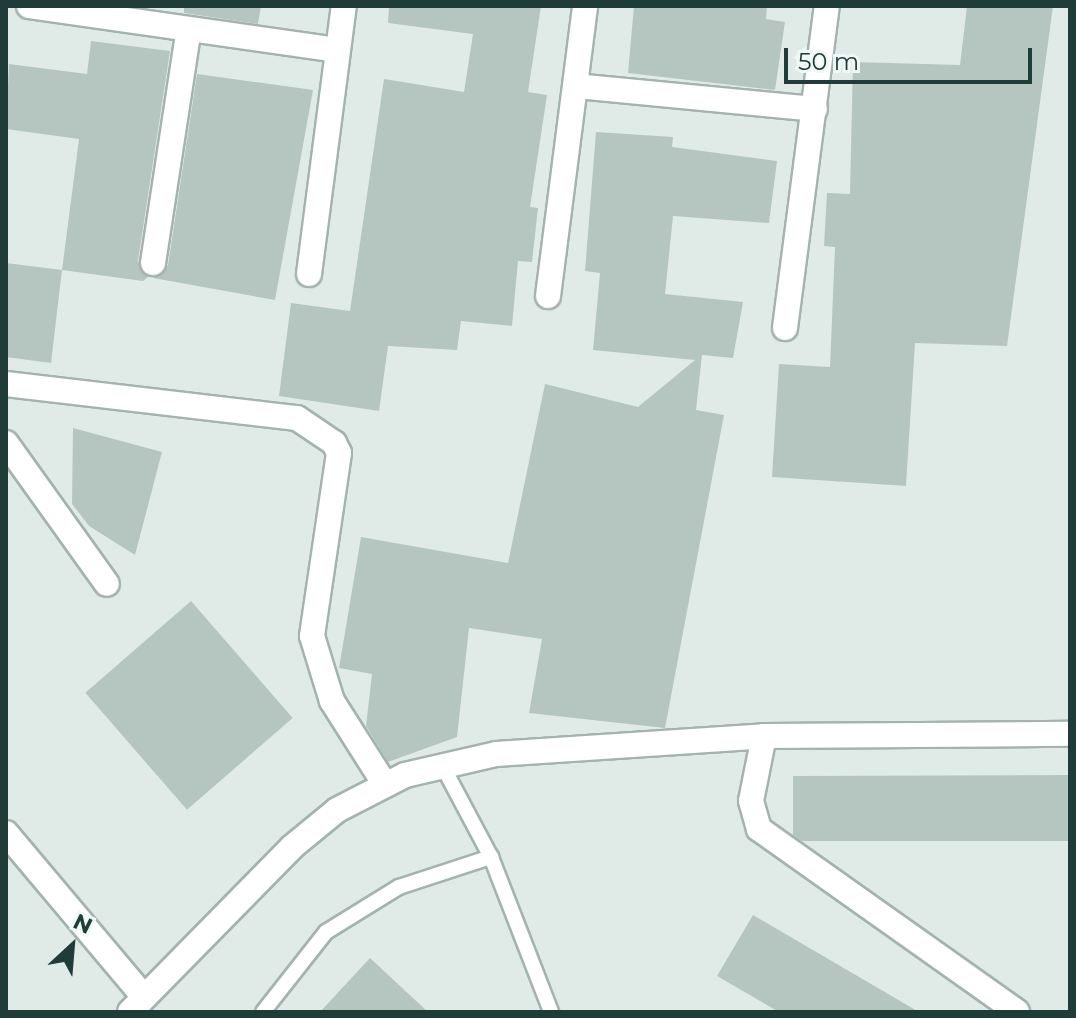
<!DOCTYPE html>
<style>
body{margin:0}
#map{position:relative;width:1076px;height:1018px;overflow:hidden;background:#e0ebe8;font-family:Montserrat,sans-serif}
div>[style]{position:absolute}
.building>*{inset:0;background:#b5c6c1;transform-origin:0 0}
.roads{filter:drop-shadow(2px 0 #a3b3b0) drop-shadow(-2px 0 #a3b3b0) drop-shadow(0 2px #a3b3b0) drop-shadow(0 -2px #a3b3b0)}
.lane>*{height:14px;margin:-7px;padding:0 7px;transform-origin:7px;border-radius:7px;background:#fff}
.street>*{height:24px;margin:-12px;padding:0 12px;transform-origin:12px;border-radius:12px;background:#fff}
.secondary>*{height:24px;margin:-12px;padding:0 12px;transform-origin:12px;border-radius:12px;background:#fff}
span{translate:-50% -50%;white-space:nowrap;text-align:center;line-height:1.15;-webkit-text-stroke:8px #f0f8f5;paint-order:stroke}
.frame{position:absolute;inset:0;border:8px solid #203c39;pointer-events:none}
.north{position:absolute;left:32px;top:906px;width:80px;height:80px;-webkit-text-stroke:6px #f0f8f5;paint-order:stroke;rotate:26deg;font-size:22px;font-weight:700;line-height:32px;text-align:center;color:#203c39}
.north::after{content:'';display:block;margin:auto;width:28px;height:36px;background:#203c39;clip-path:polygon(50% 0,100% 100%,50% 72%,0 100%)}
.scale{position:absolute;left:784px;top:48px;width:248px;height:36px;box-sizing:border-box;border:4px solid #203c39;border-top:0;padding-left:10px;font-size:24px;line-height:28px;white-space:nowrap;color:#203c39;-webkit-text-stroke:6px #f0f8f5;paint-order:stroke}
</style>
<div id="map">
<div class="building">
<div style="clip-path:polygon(184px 6px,261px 6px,258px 24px,184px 13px)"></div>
<div style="clip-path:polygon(389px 6px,541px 6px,528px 92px,547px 95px,530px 207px,538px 208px,532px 262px,518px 261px,512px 326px,461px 321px,457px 350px,388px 346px,379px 411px,279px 396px,291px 303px,350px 311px,384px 79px,464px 92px,473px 34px,388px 23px)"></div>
<div style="clip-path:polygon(634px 6px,767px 6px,766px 19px,785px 22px,775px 90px,628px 73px)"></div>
<div style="clip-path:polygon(967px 6px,1053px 6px,1007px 346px,915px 343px,906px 486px,772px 477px,779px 364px,830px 367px,835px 247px,824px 246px,827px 193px,850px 194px,853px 62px,960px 65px)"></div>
<div style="clip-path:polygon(91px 41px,170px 51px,138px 261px,148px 277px,143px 281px,62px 270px,79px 139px,6px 129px,9px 64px,87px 74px)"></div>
<div style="clip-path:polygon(197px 74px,313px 90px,275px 300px,153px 278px,168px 265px)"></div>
<div style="clip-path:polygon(596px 132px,673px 137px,672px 147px,777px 161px,769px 223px,673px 216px,665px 294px,743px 302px,733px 358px,702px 355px,696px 410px,724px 415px,665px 728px,529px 713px,542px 639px,469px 628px,457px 737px,388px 762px,366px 726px,372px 674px,339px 668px,361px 537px,508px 563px,545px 384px,638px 407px,695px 360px,593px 350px,600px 273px,585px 271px)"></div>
<div style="clip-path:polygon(6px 263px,62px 270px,51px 363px,6px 357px)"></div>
<div style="clip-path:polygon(73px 428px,162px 452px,135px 555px,89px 526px,72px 504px)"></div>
<div style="left:191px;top:601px;width:155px;height:140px;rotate:49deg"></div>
<div style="clip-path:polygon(1070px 775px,1070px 841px,802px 841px,793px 835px,793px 776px)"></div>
<div style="clip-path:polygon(753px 915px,919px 1012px,779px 1012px,717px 976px)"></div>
<div style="clip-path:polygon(370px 958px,428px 1012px,320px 1012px)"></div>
</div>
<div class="roads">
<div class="lane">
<div style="left:442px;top:765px;width:104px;rotate:62deg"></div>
<div style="left:491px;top:857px;width:166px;rotate:68.8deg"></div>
<div style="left:263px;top:1012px;width:102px;rotate:-51.8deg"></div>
<div style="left:326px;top:932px;width:86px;rotate:-31.7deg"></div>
<div style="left:399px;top:887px;width:97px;rotate:-18.1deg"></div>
</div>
<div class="street">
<div style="left:29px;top:6px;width:311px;rotate:8.1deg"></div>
<div style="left:576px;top:86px;width:240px;rotate:5.5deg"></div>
<div style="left:153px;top:263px;width:232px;rotate:-81.3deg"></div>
<div style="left:309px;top:274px;width:270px;rotate:-82.6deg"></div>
<div style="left:548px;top:296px;width:292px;rotate:-82.7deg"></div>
<div style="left:785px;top:328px;width:325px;rotate:-82.6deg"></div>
<div style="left:6px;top:384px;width:293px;rotate:6.7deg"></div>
<div style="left:297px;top:418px;width:45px;rotate:34deg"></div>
<div style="left:334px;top:443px;width:11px;rotate:63deg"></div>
<div style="left:339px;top:453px;width:185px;rotate:98.4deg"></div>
<div style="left:312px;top:636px;width:68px;rotate:72.9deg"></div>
<div style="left:332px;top:701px;width:97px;rotate:57.6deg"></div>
<div style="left:6px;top:443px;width:173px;rotate:54.4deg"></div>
<div style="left:764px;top:736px;width:66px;rotate:101.3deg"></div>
<div style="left:751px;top:801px;width:29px;rotate:74deg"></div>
<div style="left:759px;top:829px;width:316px;rotate:35.3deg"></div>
<div style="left:6px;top:833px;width:214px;rotate:49.9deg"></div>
</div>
<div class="secondary">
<div style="left:130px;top:1012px;width:231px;rotate:-45.5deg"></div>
<div style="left:292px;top:847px;width:58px;rotate:-39.4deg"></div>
<div style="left:337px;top:810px;width:76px;rotate:-27.2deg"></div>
<div style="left:405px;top:775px;width:93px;rotate:-13deg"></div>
<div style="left:496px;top:754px;width:269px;rotate:-3.8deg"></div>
<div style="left:764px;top:736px;width:306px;rotate:-0.4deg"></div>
</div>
</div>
<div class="frame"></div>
<div class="north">N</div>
<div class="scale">50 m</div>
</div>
